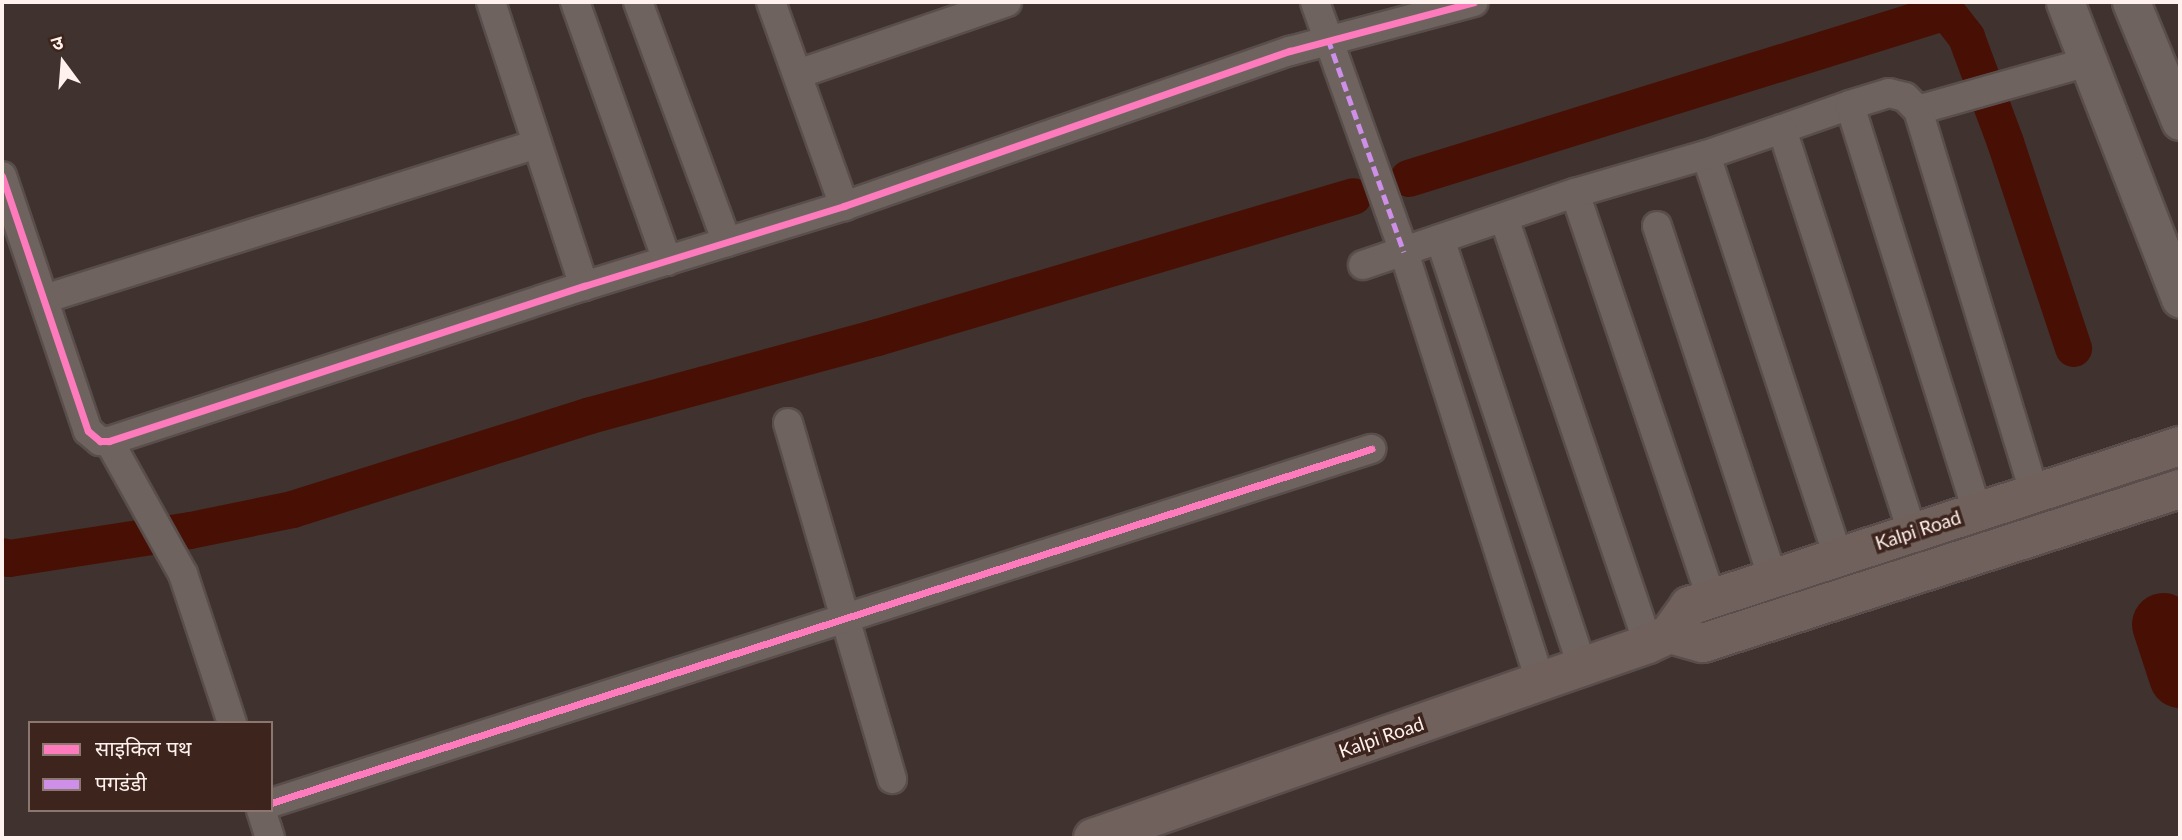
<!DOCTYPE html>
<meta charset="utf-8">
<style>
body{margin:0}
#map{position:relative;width:2182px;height:840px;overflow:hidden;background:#40322e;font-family:Lato,"Noto Sans Devanagari",sans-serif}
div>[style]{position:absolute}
.canal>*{height:37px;margin:-18.5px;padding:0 18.5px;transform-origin:18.5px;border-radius:18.5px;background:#481004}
.river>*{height:63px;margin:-31.5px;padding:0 31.5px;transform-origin:31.5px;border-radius:31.5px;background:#481004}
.roads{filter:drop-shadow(2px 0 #594e4b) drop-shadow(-2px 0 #594e4b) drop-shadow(0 2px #594e4b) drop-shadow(0 -2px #594e4b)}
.minor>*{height:28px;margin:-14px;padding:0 14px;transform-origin:14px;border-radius:14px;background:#6e635f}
.tertiary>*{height:37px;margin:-18.5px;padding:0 18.5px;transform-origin:18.5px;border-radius:18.5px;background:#6e635f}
.secondary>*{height:38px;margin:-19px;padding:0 19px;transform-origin:19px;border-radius:19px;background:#70615d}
.quiet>*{height:5px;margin-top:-2.5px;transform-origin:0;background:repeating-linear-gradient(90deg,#ce8fe9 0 10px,transparent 0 15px)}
.cycleway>*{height:7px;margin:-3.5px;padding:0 3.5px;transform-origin:3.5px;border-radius:3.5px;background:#fd7abc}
span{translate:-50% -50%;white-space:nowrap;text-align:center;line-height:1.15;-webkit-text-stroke:7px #3d241d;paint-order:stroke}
.street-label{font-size:19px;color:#fff1ed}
.frame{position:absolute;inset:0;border:4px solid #fff1ed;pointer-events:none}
.legend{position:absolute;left:28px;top:721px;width:245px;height:91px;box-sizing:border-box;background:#3d241d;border:2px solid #8b7670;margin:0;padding:9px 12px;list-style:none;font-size:21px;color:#fff1ed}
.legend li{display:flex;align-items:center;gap:14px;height:35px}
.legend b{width:35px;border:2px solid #8b7670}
.north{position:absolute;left:28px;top:28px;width:70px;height:70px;-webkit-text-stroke:5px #3d241d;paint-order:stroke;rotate:344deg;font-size:19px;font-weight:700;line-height:28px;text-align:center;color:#fff1ed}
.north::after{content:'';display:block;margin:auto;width:24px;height:32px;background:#fff1ed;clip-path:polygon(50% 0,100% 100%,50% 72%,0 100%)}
</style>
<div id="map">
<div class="canal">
<div style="left:1408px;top:178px;width:563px;rotate:-17.24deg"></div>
<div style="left:1946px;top:11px;width:33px;rotate:52deg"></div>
<div style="left:1966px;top:37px;width:112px;rotate:69.6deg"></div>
<div style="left:2005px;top:142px;width:217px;rotate:71.7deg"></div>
<div style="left:2px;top:556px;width:7px;rotate:16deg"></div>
<div style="left:9px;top:558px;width:183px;rotate:-8.8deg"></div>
<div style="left:190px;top:530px;width:104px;rotate:-11.6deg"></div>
<div style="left:292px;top:509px;width:312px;rotate:-17.5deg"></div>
<div style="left:590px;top:415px;width:297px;rotate:-15.2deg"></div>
<div style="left:877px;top:337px;width:496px;rotate:-16.5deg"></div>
</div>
<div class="river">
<div style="left:2163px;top:624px;width:55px;rotate:71.9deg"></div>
</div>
<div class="roads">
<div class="minor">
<div style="left:491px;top:2px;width:299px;rotate:71.9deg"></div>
<div style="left:575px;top:2px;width:275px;rotate:70.4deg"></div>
<div style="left:638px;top:2px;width:256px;rotate:69.7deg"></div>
<div style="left:771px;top:2px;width:217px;rotate:70.3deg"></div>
<div style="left:1315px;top:2px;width:265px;rotate:70.4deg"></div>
<div style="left:1404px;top:252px;width:450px;rotate:72.4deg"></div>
<div style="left:798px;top:74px;width:221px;rotate:-19deg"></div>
<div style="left:1850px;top:105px;width:72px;rotate:160.6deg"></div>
<div style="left:1782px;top:129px;width:423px;rotate:72.1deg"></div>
<div style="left:1918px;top:110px;width:177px;rotate:-15.8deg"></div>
<div style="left:1706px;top:155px;width:422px;rotate:71.8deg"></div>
<div style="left:2px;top:176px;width:269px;rotate:71.4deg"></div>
<div style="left:88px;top:431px;width:16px;rotate:40deg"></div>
<div style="left:100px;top:441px;width:9px"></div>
<div style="left:109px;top:441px;width:500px;rotate:-18.1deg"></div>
<div style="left:584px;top:286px;width:272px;rotate:-17.1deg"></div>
<div style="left:844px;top:206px;width:472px;rotate:-19.2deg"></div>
<div style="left:1290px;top:51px;width:190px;rotate:-14.9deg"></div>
<div style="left:1575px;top:193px;width:427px;rotate:71.4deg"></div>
<div style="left:1504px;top:218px;width:450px;rotate:71.3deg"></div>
<div style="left:1657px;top:226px;width:371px;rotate:71.8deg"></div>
<div style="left:1440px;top:239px;width:451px;rotate:71.6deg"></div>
<div style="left:1363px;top:265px;width:224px;rotate:-18.8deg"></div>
<div style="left:1575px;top:193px;width:136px;rotate:-16.2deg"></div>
<div style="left:1706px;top:155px;width:80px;rotate:-18.9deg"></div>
<div style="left:44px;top:299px;width:517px;rotate:-17.45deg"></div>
<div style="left:788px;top:423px;width:371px;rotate:73.7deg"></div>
<div style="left:109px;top:441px;width:152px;rotate:60.9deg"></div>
<div style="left:183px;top:574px;width:157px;rotate:71.8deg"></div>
<div style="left:1977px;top:511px;width:425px;rotate:-107.4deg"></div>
<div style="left:1850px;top:105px;width:41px;rotate:-17.1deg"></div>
<div style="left:1889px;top:93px;width:16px;rotate:14deg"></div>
<div style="left:1905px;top:97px;width:18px;rotate:45deg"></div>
<div style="left:1918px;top:110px;width:400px;rotate:73.1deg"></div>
<div style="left:271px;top:803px;width:1156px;rotate:-17.84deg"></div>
<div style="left:261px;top:810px;width:29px;rotate:72deg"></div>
</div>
<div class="tertiary">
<div style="left:2065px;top:2px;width:318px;rotate:68.8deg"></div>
<div style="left:2131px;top:2px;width:129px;rotate:67.6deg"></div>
</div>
<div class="secondary">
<div style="left:1669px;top:634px;width:35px;rotate:15deg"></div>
<div style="left:1703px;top:643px;width:501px;rotate:-17.89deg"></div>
<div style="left:1093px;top:838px;width:588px;rotate:-19.27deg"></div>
<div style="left:1648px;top:644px;width:23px;rotate:-25deg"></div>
<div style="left:1669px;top:634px;width:34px;rotate:-54deg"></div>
<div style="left:1689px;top:606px;width:516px;rotate:-18.05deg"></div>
</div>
</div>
<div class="quiet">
<div style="left:1328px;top:39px;width:226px;rotate:70.4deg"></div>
</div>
<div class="cycleway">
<div style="left:2px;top:176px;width:269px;rotate:71.4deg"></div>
<div style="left:88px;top:431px;width:16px;rotate:40deg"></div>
<div style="left:100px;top:441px;width:9px"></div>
<div style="left:109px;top:441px;width:500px;rotate:-18.1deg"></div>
<div style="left:584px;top:286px;width:272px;rotate:-17.1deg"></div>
<div style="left:844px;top:206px;width:472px;rotate:-19.2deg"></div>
<div style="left:1290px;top:51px;width:190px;rotate:-14.9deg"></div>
<div style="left:271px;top:803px;width:1156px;rotate:-17.84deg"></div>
</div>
<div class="street-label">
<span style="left:1918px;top:530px;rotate:-18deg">Kalpi Road</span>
<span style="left:1381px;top:737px;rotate:-19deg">Kalpi Road</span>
</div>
<div class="frame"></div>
<ul class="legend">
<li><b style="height:9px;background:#fd7abc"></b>साइकिल पथ</li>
<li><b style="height:9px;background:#ce8fe9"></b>पगडंडी</li>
</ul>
<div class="north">उ</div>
</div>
